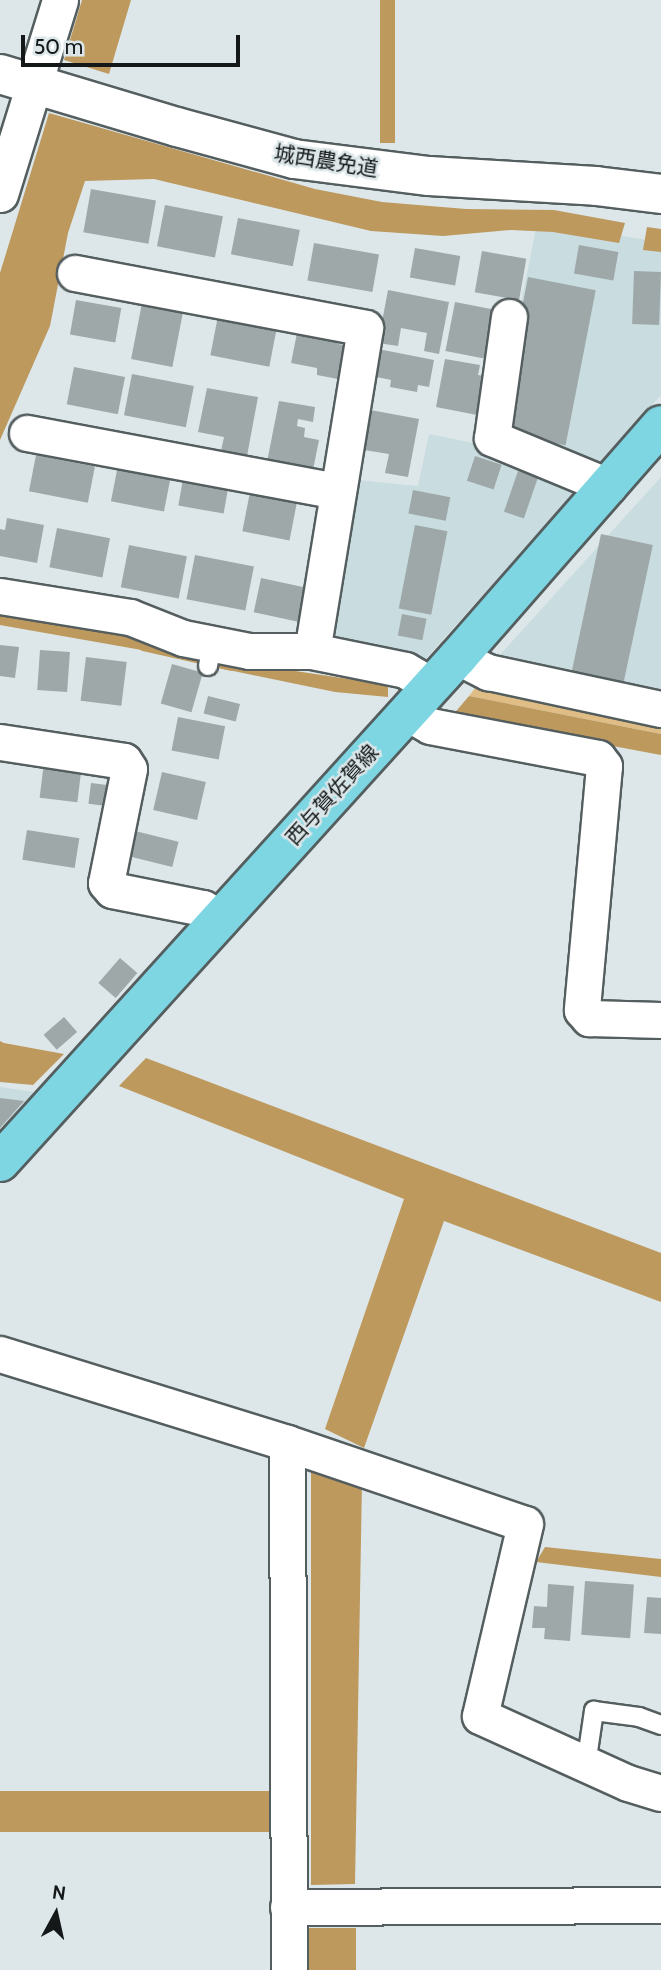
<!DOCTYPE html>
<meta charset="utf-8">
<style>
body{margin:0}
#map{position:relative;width:661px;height:1970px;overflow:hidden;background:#dde7e9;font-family:Cabin,"Noto Sans JP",sans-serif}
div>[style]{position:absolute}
.built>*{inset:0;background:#c9dcdf}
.green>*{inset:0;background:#dfbd84}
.water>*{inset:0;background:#bd995e;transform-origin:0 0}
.stream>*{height:9px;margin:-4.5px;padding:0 4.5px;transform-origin:4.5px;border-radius:4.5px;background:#bd995e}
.building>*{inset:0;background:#9ea8a9;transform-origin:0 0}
.roads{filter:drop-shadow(2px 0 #555e5f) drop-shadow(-2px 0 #555e5f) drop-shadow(0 2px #555e5f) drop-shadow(0 -2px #555e5f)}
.lane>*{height:18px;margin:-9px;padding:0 9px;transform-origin:9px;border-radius:9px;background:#fff}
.street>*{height:35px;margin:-17.5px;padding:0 17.5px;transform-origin:17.5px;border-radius:17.5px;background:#fff}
.secondary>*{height:38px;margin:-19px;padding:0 19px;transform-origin:19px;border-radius:19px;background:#fff}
.primary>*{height:38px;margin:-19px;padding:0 19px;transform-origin:19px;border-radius:19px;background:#7dd6e2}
span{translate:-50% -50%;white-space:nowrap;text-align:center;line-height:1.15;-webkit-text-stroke:5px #dde7e9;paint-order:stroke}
.street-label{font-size:21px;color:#141818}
.north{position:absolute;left:21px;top:1879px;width:70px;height:70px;-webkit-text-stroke:5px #dde7e9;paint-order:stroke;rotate:8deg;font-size:19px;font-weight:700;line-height:28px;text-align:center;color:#141818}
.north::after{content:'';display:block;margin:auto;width:24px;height:32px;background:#141818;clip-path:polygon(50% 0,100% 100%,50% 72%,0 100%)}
.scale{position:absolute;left:21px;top:35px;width:219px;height:32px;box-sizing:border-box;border:4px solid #141818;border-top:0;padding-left:9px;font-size:21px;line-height:24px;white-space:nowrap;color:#141818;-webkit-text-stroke:5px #dde7e9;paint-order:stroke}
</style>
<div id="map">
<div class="built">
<div style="clip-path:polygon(537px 223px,661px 242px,661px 395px,422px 663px,322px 647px,347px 479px,418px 486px,429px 434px,493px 447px)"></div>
<div style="clip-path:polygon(661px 477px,661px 706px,489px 667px)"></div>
<div style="clip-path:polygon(0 1087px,40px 1093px,0 1136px)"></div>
</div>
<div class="green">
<div style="clip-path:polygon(482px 679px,661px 719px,661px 734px,469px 696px)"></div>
</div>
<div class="water">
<div style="clip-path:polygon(82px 0,131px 0,109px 74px,64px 60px)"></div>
<div style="left:380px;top:0;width:15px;height:143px"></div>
<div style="clip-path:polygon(49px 113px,315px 189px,382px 202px,466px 209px,554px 210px,625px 223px,619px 243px,553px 232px,511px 230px,443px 236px,371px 231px,154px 179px,85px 181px,68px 233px,50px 326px,0 440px,0 273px)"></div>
<div style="clip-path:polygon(647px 227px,661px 229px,661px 252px,643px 250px)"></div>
<div style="clip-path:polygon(0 611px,123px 633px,152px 642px,153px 652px,0 625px)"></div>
<div style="clip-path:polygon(222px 660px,388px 685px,388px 697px,335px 692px,219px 668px)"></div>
<div style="clip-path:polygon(469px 696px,661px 734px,661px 755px,452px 716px)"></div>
<div style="clip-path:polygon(0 1041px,4px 1043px,64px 1054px,33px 1085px,0 1082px)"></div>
<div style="clip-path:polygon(146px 1058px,661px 1253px,661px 1302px,444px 1221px,364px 1448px,325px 1429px,404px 1199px,119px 1086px)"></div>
<div style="clip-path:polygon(311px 1467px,362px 1481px,355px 1884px,311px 1885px)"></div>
<div style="clip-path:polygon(545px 1547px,661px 1559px,661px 1577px,536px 1562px)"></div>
<div style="left:0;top:1791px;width:270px;height:41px"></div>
<div style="left:309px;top:1928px;width:47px;height:42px"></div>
</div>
<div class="stream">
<div style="left:143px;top:646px;width:90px;rotate:12.8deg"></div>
</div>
<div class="building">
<div style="left:91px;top:189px;width:66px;height:44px;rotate:10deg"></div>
<div style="left:165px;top:205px;width:59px;height:42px;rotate:11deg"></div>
<div style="left:238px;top:218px;width:63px;height:37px;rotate:11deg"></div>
<div style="left:314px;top:243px;width:66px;height:38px;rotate:10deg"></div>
<div style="left:579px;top:245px;width:40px;height:29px;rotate:10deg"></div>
<div style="left:415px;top:248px;width:46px;height:30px;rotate:10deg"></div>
<div style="left:482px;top:251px;width:45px;height:42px;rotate:10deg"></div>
<div style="left:634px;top:271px;width:27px;height:53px;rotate:2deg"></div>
<div style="left:528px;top:277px;width:69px;height:158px;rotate:11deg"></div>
<div style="clip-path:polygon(388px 290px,449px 302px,439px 354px,424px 351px,427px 333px,401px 328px,398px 346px,378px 343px)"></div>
<div style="left:76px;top:300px;width:46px;height:35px;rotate:10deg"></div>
<div style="left:455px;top:302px;width:51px;height:50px;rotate:11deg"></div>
<div style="left:142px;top:303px;width:42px;height:57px;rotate:11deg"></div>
<div style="left:218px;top:316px;width:60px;height:40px;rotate:11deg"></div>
<div style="clip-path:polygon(298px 328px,340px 336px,338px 344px,349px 346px,343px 380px,317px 375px,317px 368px,291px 363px)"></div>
<div style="clip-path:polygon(378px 349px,434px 360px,429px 387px,418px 385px,417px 392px,390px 387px,391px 380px,372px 376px)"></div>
<div style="clip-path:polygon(445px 359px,480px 365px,478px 375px,489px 377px,482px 416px,436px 407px)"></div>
<div style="left:74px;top:367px;width:52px;height:38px;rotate:11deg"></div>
<div style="left:132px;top:374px;width:63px;height:42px;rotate:11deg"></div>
<div style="clip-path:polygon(207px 388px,258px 397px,247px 456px,221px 451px,224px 437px,198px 432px)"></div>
<div style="clip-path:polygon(279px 401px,315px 407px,313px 422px,298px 419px,297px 426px,305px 428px,304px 437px,319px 440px,313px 470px,267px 462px)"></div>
<div style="clip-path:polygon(365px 409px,419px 419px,408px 477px,385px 473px,389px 454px,358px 449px)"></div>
<div style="left:36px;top:455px;width:60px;height:37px;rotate:11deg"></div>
<div style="left:475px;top:456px;width:28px;height:26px;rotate:18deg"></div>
<div style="left:118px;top:465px;width:54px;height:37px;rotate:11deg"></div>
<div style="left:518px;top:471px;width:21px;height:43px;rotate:19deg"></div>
<div style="left:183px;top:479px;width:46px;height:27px;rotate:10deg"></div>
<div style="left:413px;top:490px;width:38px;height:24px;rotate:11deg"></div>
<div style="left:250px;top:492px;width:48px;height:40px;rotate:11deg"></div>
<div style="clip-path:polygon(7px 518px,44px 525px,37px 563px,0 556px,0 529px,5px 530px)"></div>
<div style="left:415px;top:525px;width:33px;height:85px;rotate:11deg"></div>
<div style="left:57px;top:528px;width:54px;height:40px;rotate:11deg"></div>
<div style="left:601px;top:534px;width:53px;height:144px;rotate:12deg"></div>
<div style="left:129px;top:545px;width:59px;height:43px;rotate:11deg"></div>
<div style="left:195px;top:555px;width:60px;height:45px;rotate:11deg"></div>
<div style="left:261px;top:578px;width:50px;height:35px;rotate:12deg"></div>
<div style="left:402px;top:614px;width:25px;height:22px;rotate:11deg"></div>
<div style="clip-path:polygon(0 645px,19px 647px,15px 678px,0 676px)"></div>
<div style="left:40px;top:650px;width:30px;height:40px;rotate:4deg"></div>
<div style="left:86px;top:657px;width:41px;height:44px;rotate:7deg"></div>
<div style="left:172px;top:664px;width:32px;height:41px;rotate:16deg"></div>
<div style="left:208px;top:696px;width:33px;height:18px;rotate:14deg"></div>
<div style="left:178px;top:717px;width:48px;height:34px;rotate:11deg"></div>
<div style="left:44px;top:762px;width:38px;height:36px;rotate:7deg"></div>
<div style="left:162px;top:772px;width:45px;height:39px;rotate:13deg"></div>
<div style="left:91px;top:783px;width:16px;height:21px;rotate:7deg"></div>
<div style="left:27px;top:830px;width:53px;height:30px;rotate:9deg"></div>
<div style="left:131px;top:830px;width:49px;height:26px;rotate:14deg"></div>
<div style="left:120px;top:958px;width:23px;height:33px;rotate:41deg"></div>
<div style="left:64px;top:1017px;width:20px;height:27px;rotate:49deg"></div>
<div style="clip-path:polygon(0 1098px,24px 1101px,0 1128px)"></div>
<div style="left:585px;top:1581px;width:49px;height:54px;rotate:4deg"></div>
<div style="clip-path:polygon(548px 1584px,574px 1586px,570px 1641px,544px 1639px,545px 1628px,532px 1628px,534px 1606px,547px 1607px)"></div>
<div style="clip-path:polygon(647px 1597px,661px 1598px,661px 1634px,644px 1633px)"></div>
</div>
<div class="roads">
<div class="lane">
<div style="left:208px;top:666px;width:22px;rotate:-80deg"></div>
<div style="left:586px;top:1765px;width:55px;rotate:-81.6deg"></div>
<div style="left:594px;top:1711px;width:45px;rotate:7.6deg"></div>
<div style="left:639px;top:1717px;width:23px;rotate:20deg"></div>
</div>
<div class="street">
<div style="left:0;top:194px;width:203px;rotate:-72.8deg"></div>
<div style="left:75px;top:273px;width:295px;rotate:10.7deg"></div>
<div style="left:365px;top:328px;width:327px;rotate:99.3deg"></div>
<div style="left:509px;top:317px;width:122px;rotate:98deg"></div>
<div style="left:492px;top:438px;width:126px;rotate:22.5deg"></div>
<div style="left:27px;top:433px;width:316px;rotate:10.6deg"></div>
<div style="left:0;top:596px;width:132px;rotate:9.2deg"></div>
<div style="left:130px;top:617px;width:57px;rotate:21.6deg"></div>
<div style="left:183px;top:638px;width:67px;rotate:11.1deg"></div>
<div style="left:249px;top:651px;width:63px"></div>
<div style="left:312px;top:651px;width:95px;rotate:11.5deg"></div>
<div style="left:405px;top:670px;width:30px;rotate:30deg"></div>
<div style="left:458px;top:657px;width:34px;rotate:27deg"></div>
<div style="left:488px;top:672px;width:177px;rotate:12.1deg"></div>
<div style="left:407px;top:713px;width:26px;rotate:29deg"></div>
<div style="left:430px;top:726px;width:171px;rotate:10.8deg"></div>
<div style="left:598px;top:758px;width:10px;rotate:53deg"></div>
<div style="left:604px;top:766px;width:245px;rotate:95.2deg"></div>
<div style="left:582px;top:1010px;width:11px;rotate:49deg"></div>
<div style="left:589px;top:1018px;width:72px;rotate:1.6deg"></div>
<div style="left:0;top:742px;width:125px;rotate:8.7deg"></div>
<div style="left:124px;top:761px;width:9px;rotate:58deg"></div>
<div style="left:129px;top:769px;width:116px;rotate:101.4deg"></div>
<div style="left:106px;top:883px;width:9px;rotate:49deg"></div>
<div style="left:112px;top:890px;width:93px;rotate:11.2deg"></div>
<div style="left:203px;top:908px;width:21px;rotate:31deg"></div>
<div style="left:0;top:1354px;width:300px;rotate:17.2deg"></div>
<div style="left:287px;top:1443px;width:251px;rotate:18.8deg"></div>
<div style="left:525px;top:1524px;width:197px;rotate:103.2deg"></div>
<div style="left:480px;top:1716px;width:162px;rotate:24.4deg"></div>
<div style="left:628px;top:1783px;width:34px;rotate:17deg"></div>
<div style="left:287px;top:1443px;width:527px;rotate:89.78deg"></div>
<div style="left:288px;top:1907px;width:373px;rotate:-0.3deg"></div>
</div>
<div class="secondary">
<div style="left:0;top:74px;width:185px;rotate:16.7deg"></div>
<div style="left:177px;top:127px;width:121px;rotate:15.3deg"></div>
<div style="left:294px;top:159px;width:136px;rotate:7.2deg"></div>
<div style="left:429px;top:176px;width:167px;rotate:3.4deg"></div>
<div style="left:596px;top:186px;width:65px;rotate:7deg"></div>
</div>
<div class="primary">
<div style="left:0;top:1162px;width:682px;rotate:-47.79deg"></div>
<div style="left:458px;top:657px;width:308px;rotate:-48.8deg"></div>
</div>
</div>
<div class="street-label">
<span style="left:326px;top:161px;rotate:9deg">城西農免道</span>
<span style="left:332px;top:795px;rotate:-48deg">西与賀佐賀線</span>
</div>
<div class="north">N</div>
<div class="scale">50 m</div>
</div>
